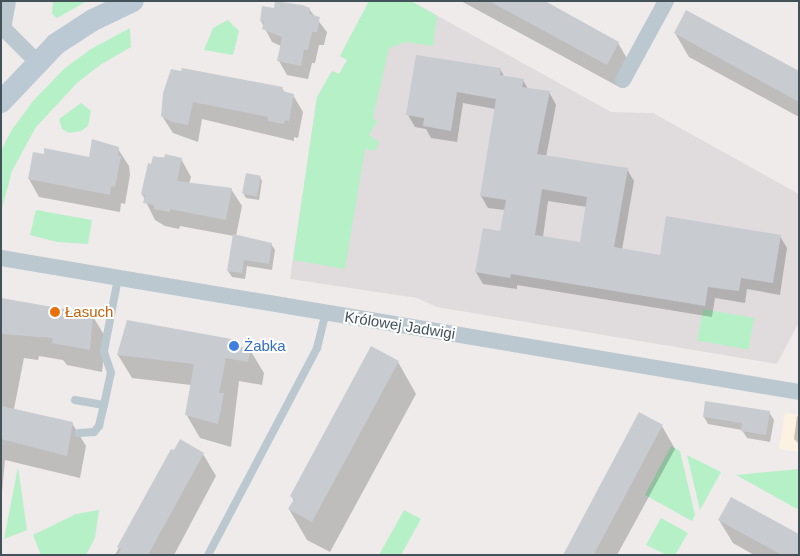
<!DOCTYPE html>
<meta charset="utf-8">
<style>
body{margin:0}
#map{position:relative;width:800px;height:556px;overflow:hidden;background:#efebeb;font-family:Arial,sans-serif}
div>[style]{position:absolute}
.commercial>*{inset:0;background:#fcf2e2}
.education>*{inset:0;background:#e0dcde}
.green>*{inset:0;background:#b6f0c7;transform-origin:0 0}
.shadow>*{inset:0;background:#0003}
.building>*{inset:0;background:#c8ccd1;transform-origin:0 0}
.lane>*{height:8px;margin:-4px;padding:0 4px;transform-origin:4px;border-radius:4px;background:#bbc8cf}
.street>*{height:16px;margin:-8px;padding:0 8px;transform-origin:8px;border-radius:8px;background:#bbc8cf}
.secondary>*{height:22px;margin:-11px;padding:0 11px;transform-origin:11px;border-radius:11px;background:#bbc9d4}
.dots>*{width:14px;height:14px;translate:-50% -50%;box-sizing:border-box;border:2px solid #fff;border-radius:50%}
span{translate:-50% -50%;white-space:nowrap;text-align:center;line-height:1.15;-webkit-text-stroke:4px #fff;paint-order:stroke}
.food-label{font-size:15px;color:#c56008}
.left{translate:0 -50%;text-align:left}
.street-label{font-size:15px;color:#435159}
.shop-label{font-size:15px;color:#366cbe}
.frame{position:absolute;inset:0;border:2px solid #435159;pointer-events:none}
</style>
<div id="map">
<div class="commercial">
<div style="clip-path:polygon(785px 413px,799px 415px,799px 452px,779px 449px)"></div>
</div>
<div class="education">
<div style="clip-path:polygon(369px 1px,411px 1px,611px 112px,653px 113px,799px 194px,799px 322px,777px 364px,437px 307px,417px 298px,290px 279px,317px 97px,332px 71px,339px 74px,347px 60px,340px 56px)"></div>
</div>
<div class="green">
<div style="clip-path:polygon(53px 1px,87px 1px,57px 18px,52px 14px)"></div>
<div style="clip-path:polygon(369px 1px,411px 1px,437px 16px,433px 46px,406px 42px,389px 48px,373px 117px,377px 122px,369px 135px,379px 142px,375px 151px,365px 149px,345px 269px,293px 260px,317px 97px,332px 71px,339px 74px,347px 60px,340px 56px)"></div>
<div style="clip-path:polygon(228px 20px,239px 31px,233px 55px,204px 50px,213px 28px)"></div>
<div style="clip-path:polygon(130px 28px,131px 47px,100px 65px,77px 83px,36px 127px,12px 171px,1px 212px,1px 151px,11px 131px,33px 101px,65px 68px,91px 49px)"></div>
<div style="clip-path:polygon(81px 103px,91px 111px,88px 126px,81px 131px,69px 133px,62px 129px,59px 119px)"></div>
<div style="clip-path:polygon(36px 210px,92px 220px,88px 244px,57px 242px,30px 235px)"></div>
<div style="left:703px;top:309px;width:52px;height:32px;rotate:10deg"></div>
<div style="clip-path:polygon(671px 446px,680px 451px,695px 515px,692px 521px,645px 495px)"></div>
<div style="clip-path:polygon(687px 455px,721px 472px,700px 510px)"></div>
<div style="clip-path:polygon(18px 467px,27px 530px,4px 539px)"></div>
<div style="clip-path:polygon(799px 469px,799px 510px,736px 475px)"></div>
<div style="clip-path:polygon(99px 510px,95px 538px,86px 555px,41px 555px,33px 535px,76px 514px)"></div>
<div style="clip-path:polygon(404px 510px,421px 519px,401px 555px,379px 555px)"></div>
<div style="clip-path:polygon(661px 518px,688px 533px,675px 555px,667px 555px,646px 545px)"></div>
</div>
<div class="shadow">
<div style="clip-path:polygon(461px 1px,542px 1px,618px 43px,632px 67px,621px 88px)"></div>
<div style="clip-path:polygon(275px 9px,309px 9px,327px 32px,324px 45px,319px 45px,315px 63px,312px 63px,308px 79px,287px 75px,279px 61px,281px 46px,272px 42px,261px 21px)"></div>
<div style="clip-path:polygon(675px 33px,799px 73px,799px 117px,689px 57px)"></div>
<div style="clip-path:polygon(evenodd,500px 69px,505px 78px,523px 80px,528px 89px,549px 92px,556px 105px,546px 157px,627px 169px,634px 181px,622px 250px,661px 257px,780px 236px,787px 248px,780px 295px,747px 289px,745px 303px,715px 298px,712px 317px,517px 285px,517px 289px,483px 284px,476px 272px,502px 233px,505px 210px,488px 208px,481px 196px,495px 109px,463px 103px,457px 142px,431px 138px,426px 129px,415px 127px,408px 115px,500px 69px,548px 201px,587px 207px,581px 244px,543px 237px,548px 201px)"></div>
<div style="clip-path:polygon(172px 70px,282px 88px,285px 93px,293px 95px,303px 112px,298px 138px,294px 137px,294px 141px,202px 119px,198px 142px,173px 133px,162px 116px)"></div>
<div style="clip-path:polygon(93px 141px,118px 149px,129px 166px,130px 175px,125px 204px,121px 203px,120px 212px,39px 197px,29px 179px,90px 159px)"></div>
<div style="clip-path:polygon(154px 157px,181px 159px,191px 177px,189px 184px,231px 189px,242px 206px,236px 236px,271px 244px,275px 250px,272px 270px,247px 266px,245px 279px,232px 277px,228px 271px,234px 236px,180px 226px,179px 229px,165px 226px,155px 220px,142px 194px)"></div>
<div style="clip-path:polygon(260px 177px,262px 181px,259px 200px,246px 198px,243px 193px)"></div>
<div style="clip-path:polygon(1px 299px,92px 315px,106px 338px,102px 372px,67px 365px,63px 360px,39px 356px,38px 360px,24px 358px,14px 409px,72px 423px,86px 446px,80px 478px,5px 460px,1px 503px)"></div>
<div style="clip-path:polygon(236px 341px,240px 348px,250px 350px,264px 373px,262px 385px,239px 381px,231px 447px,200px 438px,186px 414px,191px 385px,132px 378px,118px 355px)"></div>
<div style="clip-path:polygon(398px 362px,416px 394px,330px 552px,307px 540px,289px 509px,294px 501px,291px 496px)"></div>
<div style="clip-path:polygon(769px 412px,774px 420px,770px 442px,747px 438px,742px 430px,708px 424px,704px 417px)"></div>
<div style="clip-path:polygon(797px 416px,799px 417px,799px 444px,794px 439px)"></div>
<div style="clip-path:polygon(662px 426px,675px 449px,617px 555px,563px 555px)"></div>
<div style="clip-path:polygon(172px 450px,203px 454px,216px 476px,174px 555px,115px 555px)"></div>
<div style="clip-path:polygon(719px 520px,799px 555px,754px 555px,733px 543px)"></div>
</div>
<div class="building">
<div style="clip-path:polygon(275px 1px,302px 5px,310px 8px,309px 14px,320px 17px,317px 32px,312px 32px,308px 50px,304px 50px,301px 66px,277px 61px,282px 37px,262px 29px,264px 22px,260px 21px,262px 6px,274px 8px)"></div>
<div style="clip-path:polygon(489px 1px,545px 1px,619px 42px,607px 65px)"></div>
<div style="clip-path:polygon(686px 10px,799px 71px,799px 102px,674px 33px)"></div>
<div style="clip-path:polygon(evenodd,416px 55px,501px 68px,500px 75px,524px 79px,522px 87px,550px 91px,537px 154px,628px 168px,614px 247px,660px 255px,666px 216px,781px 235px,773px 283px,741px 278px,739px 291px,708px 287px,705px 306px,511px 274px,510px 278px,475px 272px,483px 228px,500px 231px,506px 200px,480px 196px,496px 99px,457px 92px,451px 131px,423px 126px,424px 118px,406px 115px,416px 55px,542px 189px,587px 197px,580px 242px,535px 235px,542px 189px)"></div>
<div style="clip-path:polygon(182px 68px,283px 87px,282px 91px,294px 94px,289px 121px,285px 120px,284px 124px,268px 121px,268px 117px,193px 102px,188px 125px,172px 122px,161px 116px,163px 93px,171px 69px,181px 71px)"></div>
<div style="clip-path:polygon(92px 139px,119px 147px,118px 156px,121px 156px,115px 187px,111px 186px,110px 195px,28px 179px,33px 152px,44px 154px,44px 148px,89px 157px)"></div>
<div style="clip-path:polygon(165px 154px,182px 158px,177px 181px,232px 188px,226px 220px,170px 209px,170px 212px,154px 209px,154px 205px,143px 203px,145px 195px,141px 194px,148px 163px,151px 164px,153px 156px,164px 158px)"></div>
<div style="left:246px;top:173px;width:15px;height:21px;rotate:11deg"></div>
<div style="clip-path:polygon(233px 234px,272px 243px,269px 264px,244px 260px,242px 273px,227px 271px)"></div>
<div style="clip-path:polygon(1px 298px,93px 314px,90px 350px,52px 343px,53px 338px,1px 334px)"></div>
<div style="clip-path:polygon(127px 320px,237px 340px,236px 346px,251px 349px,248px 362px,226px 358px,219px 393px,224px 393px,218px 424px,185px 415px,194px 364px,117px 355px)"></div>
<div style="clip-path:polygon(371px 346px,399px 361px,312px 522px,288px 509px,294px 499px,290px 496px)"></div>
<div style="clip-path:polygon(705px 401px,770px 411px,766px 435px,741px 431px,742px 423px,703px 417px)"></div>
<div style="clip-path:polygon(1px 406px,73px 422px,67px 456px,1px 439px)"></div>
<div style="left:639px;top:412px;width:27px;height:163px;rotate:28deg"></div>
<div style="clip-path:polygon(180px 439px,204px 453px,148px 555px,118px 555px,121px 549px,117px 547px,171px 449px,174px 450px)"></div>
<div style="clip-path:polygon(731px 497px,799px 534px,799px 555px,782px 555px,718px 520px)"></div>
</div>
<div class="lane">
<div style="left:75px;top:400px;width:29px;rotate:10deg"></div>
<div style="left:104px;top:405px;width:33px;rotate:-78deg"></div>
<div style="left:111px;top:373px;width:23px;rotate:-108deg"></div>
<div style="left:104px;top:351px;width:74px;rotate:-79.1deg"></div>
<div style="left:79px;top:433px;width:15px;rotate:-4deg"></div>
<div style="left:94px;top:432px;width:8px;rotate:-50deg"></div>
<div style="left:99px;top:426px;width:22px;rotate:-77deg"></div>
<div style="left:208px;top:555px;width:234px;rotate:-62.2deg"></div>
<div style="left:317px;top:348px;width:36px;rotate:-76deg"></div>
</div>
<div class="street">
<div style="left:8px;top:1px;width:27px;rotate:100deg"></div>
<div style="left:3px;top:28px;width:48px;rotate:45deg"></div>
<div style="left:623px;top:80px;width:90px;rotate:-61.4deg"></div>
<div style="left:1px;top:258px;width:809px;rotate:9.53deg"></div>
</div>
<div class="secondary">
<div style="left:1px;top:102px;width:80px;rotate:-46.5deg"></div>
<div style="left:56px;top:44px;width:44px;rotate:-33deg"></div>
<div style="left:93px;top:20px;width:44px;rotate:-25.4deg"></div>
</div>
<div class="dots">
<div style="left:55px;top:312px;background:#e8710a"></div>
<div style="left:234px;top:346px;background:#3f7fe0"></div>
</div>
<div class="food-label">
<span class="left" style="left:65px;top:312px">Łasuch</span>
</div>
<div class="street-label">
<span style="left:400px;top:325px;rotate:9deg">Królowej Jadwigi</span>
</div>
<div class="shop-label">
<span class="left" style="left:244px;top:346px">Żabka</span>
</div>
<div class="frame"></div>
</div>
